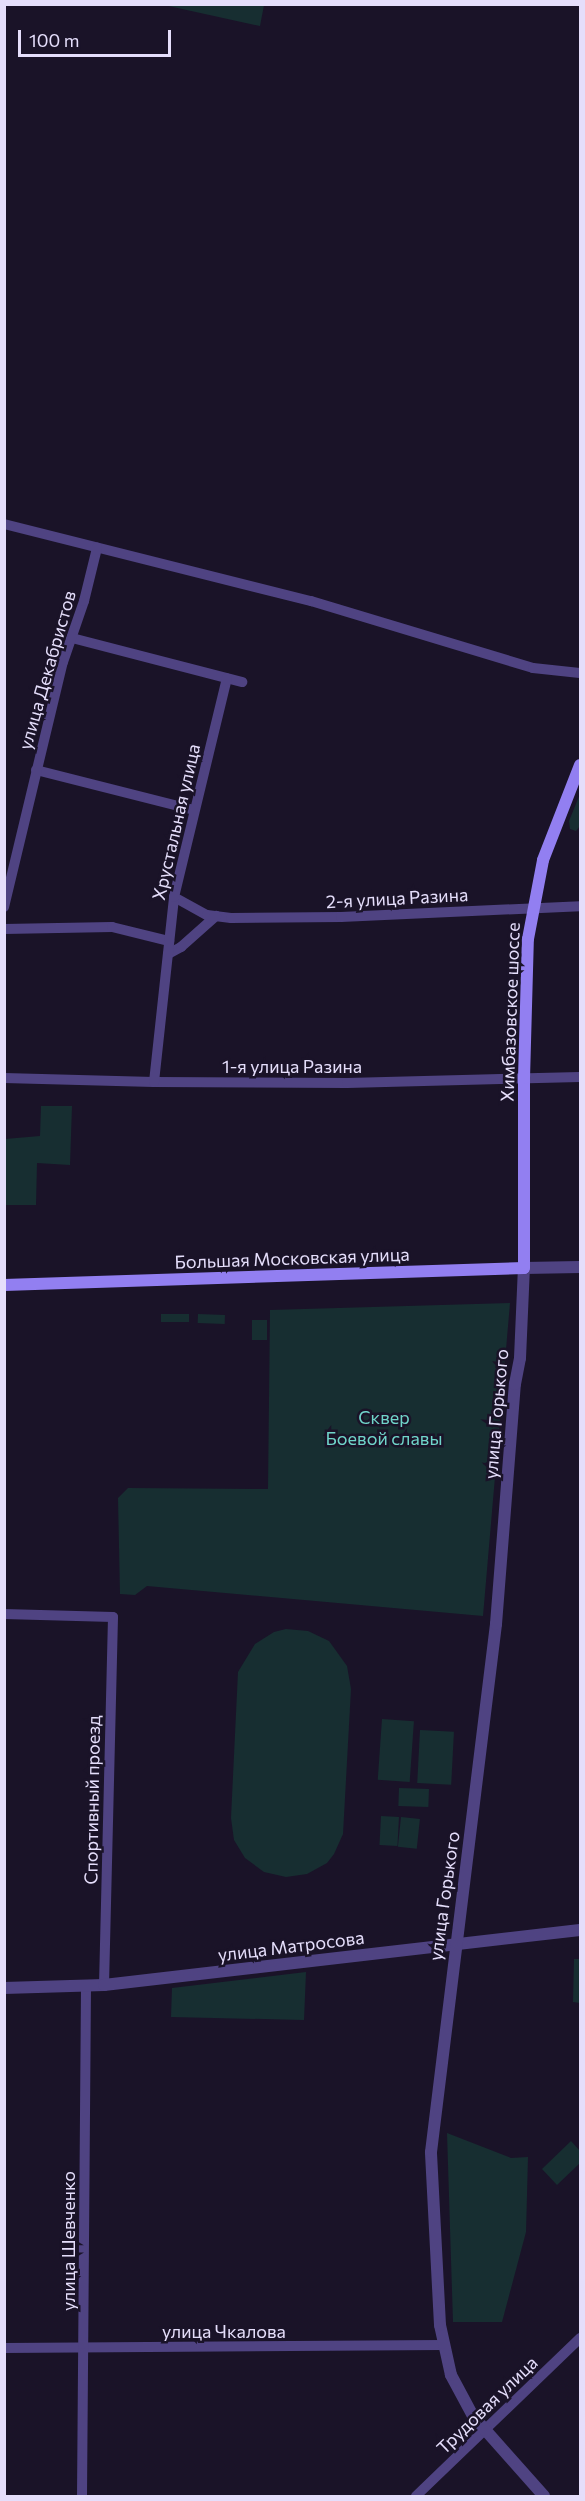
<!DOCTYPE html>
<meta charset="utf-8">
<style>
body{margin:0}
#map{position:relative;width:585px;height:2501px;overflow:hidden;background:#1a1328;font-family:Commissioner,sans-serif}
div>[style]{position:absolute}
.green>*{inset:0;background:#172e31;transform-origin:0 0}
.minor>*{height:10px;margin:-5px;padding:0 5px;transform-origin:5px;border-radius:5px;background:#4f4382}
.tertiary>*{height:12px;margin:-6px;padding:0 6px;transform-origin:6px;border-radius:6px;background:#4f4382}
.secondary>*{height:12px;margin:-6px;padding:0 6px;transform-origin:6px;border-radius:6px;background:#927ff1}
span{translate:-50% -50%;white-space:nowrap;text-align:center;line-height:1.15;-webkit-text-stroke:5px #1a1328;paint-order:stroke}
.street-label{font-size:18px;color:#e5defb}
.park-label{font-size:18px;color:#70d5ca}
.frame{position:absolute;inset:0;border:6px solid #e5defb;pointer-events:none}
.scale{position:absolute;left:18px;top:30px;width:153px;height:27px;box-sizing:border-box;border:3px solid #e5defb;border-top:0;padding-left:8px;font-size:18px;line-height:21px;white-space:nowrap;color:#e5defb;-webkit-text-stroke:4px #1a1328;paint-order:stroke}
</style>
<div id="map">
<div class="green">
<div style="clip-path:polygon(164px 5px,264px 5px,260px 26px)"></div>
<div style="clip-path:polygon(580px 794px,580px 826px,576px 831px,570px 829px,569px 821px)"></div>
<div style="clip-path:polygon(41px 1106px,72px 1106px,70px 1165px,37px 1163px,36px 1205px,5px 1205px,5px 1139px,40px 1136px)"></div>
<div style="clip-path:polygon(510px 1303px,483px 1616px,147px 1586px,135px 1595px,120px 1594px,118px 1498px,128px 1488px,268px 1489px,270px 1310px)"></div>
<div style="left:161px;top:1314px;width:28px;height:8px"></div>
<div style="left:198px;top:1314px;width:27px;height:9px;rotate:2deg"></div>
<div style="left:252px;top:1320px;width:15px;height:20px"></div>
<div style="clip-path:polygon(286px 1629px,308px 1631px,329px 1641px,347px 1666px,351px 1689px,343px 1834px,334px 1854px,327px 1863px,307px 1874px,286px 1877px,264px 1872px,245px 1858px,234px 1840px,231px 1818px,238px 1672px,255px 1644px,274px 1632px)"></div>
<div style="left:382px;top:1719px;width:32px;height:61px;rotate:4deg"></div>
<div style="left:420px;top:1730px;width:34px;height:53px;rotate:3deg"></div>
<div style="left:399px;top:1788px;width:30px;height:18px;rotate:2deg"></div>
<div style="left:381px;top:1816px;width:18px;height:29px;rotate:3deg"></div>
<div style="left:401px;top:1817px;width:19px;height:30px;rotate:6deg"></div>
<div style="clip-path:polygon(574px 1959px,580px 1959px,580px 2003px,573px 2002px)"></div>
<div style="clip-path:polygon(306px 1972px,304px 2020px,171px 2017px,172px 1988px)"></div>
<div style="clip-path:polygon(447px 2133px,511px 2158px,528px 2157px,526px 2232px,502px 2322px,453px 2322px)"></div>
<div style="clip-path:polygon(571px 2141px,580px 2151px,580px 2163px,557px 2185px,542px 2169px)"></div>
</div>
<div class="minor">
<div style="left:4px;top:524px;width:317px;rotate:14.1deg"></div>
<div style="left:311px;top:601px;width:232px;rotate:16.8deg"></div>
<div style="left:533px;top:668px;width:47px;rotate:6.1deg"></div>
<div style="left:72px;top:638px;width:176px;rotate:14.5deg"></div>
<div style="left:36px;top:770px;width:163px;rotate:14.2deg"></div>
<div style="left:174px;top:897px;width:38px;rotate:29deg"></div>
<div style="left:207px;top:915px;width:24px;rotate:7deg"></div>
<div style="left:231px;top:918px;width:110px;rotate:-0.5deg"></div>
<div style="left:341px;top:917px;width:239px;rotate:-2.6deg"></div>
<div style="left:4px;top:907px;width:252px;rotate:-76.5deg"></div>
<div style="left:63px;top:662px;width:65px;rotate:-71deg"></div>
<div style="left:84px;top:601px;width:55px;rotate:-76.2deg"></div>
<div style="left:4px;top:929px;width:108px;rotate:-1.1deg"></div>
<div style="left:112px;top:927px;width:59px;rotate:13.8deg"></div>
<div style="left:168px;top:954px;width:15px;rotate:-28deg"></div>
<div style="left:181px;top:947px;width:47px;rotate:-41.5deg"></div>
<div style="left:4px;top:1078px;width:150px;rotate:1.5deg"></div>
<div style="left:154px;top:1082px;width:193px;rotate:0.3deg"></div>
<div style="left:347px;top:1083px;width:233px;rotate:-1.5deg"></div>
<div style="left:154px;top:1082px;width:186px;rotate:-83.8deg"></div>
<div style="left:174px;top:897px;width:225px;rotate:-76.4deg"></div>
<div style="left:4px;top:1614px;width:109px;rotate:1.6deg"></div>
<div style="left:113px;top:1617px;width:368px;rotate:91.4deg"></div>
<div style="left:4px;top:2348px;width:439px;rotate:-0.4deg"></div>
<div style="left:82px;top:2496px;width:510px;rotate:-89.55deg"></div>
<div style="left:416px;top:2496px;width:228px;rotate:-43.9deg"></div>
</div>
<div class="tertiary">
<div style="left:4px;top:1988px;width:100px;rotate:-1.7deg"></div>
<div style="left:104px;top:1985px;width:479px;rotate:-6.6deg"></div>
<div style="left:544px;top:2496px;width:107px;rotate:-131.6deg"></div>
<div style="left:473px;top:2416px;width:47px;rotate:-118.2deg"></div>
<div style="left:451px;top:2375px;width:51px;rotate:-102.4deg"></div>
<div style="left:440px;top:2325px;width:173px;rotate:-93deg"></div>
<div style="left:431px;top:2152px;width:532px;rotate:-82.98deg"></div>
<div style="left:496px;top:1624px;width:241px;rotate:-85.5deg"></div>
<div style="left:515px;top:1384px;width:26px;rotate:-79deg"></div>
<div style="left:520px;top:1358px;width:90px;rotate:-87.5deg"></div>
<div style="left:524px;top:1268px;width:56px;rotate:-1deg"></div>
</div>
<div class="secondary">
<div style="left:4px;top:1285px;width:520px;rotate:-1.87deg"></div>
<div style="left:524px;top:1268px;width:190px;rotate:-90deg"></div>
<div style="left:524px;top:1078px;width:139px;rotate:-88.4deg"></div>
<div style="left:528px;top:939px;width:80px;rotate:-79.2deg"></div>
<div style="left:543px;top:860px;width:102px;rotate:-68.7deg"></div>
</div>
<div class="street-label">
<span style="left:47px;top:670px;rotate:-74deg">улица Декабристов</span>
<span style="left:176px;top:822px;rotate:-77deg">Хрустальная улица</span>
<span style="left:397px;top:898px;rotate:-3deg">2-я улица Разина</span>
<span style="left:510px;top:1012px;rotate:-88deg">Химбазовское шоссе</span>
<span style="left:292px;top:1066px">1-я улица Разина</span>
<span style="left:292px;top:1258px;rotate:-2deg">Большая Московская улица</span>
<span style="left:496px;top:1414px;rotate:-85deg">улица Горького</span>
<span style="left:92px;top:1800px;rotate:-89deg">Спортивный проезд</span>
<span style="left:444px;top:1896px;rotate:-82deg">улица Горького</span>
<span style="left:291px;top:1946px;rotate:-7deg">улица Матросова</span>
<span style="left:68px;top:2241px;rotate:-90deg">улица Шевченко</span>
<span style="left:224px;top:2331px">улица Чкалова</span>
<span style="left:487px;top:2405px;rotate:-44deg">Трудовая улица</span>
</div>
<div class="park-label">
<span style="left:384px;top:1428px">Сквер<br>Боевой славы</span>
</div>
<div class="frame"></div>
<div class="scale">100 m</div>
</div>
